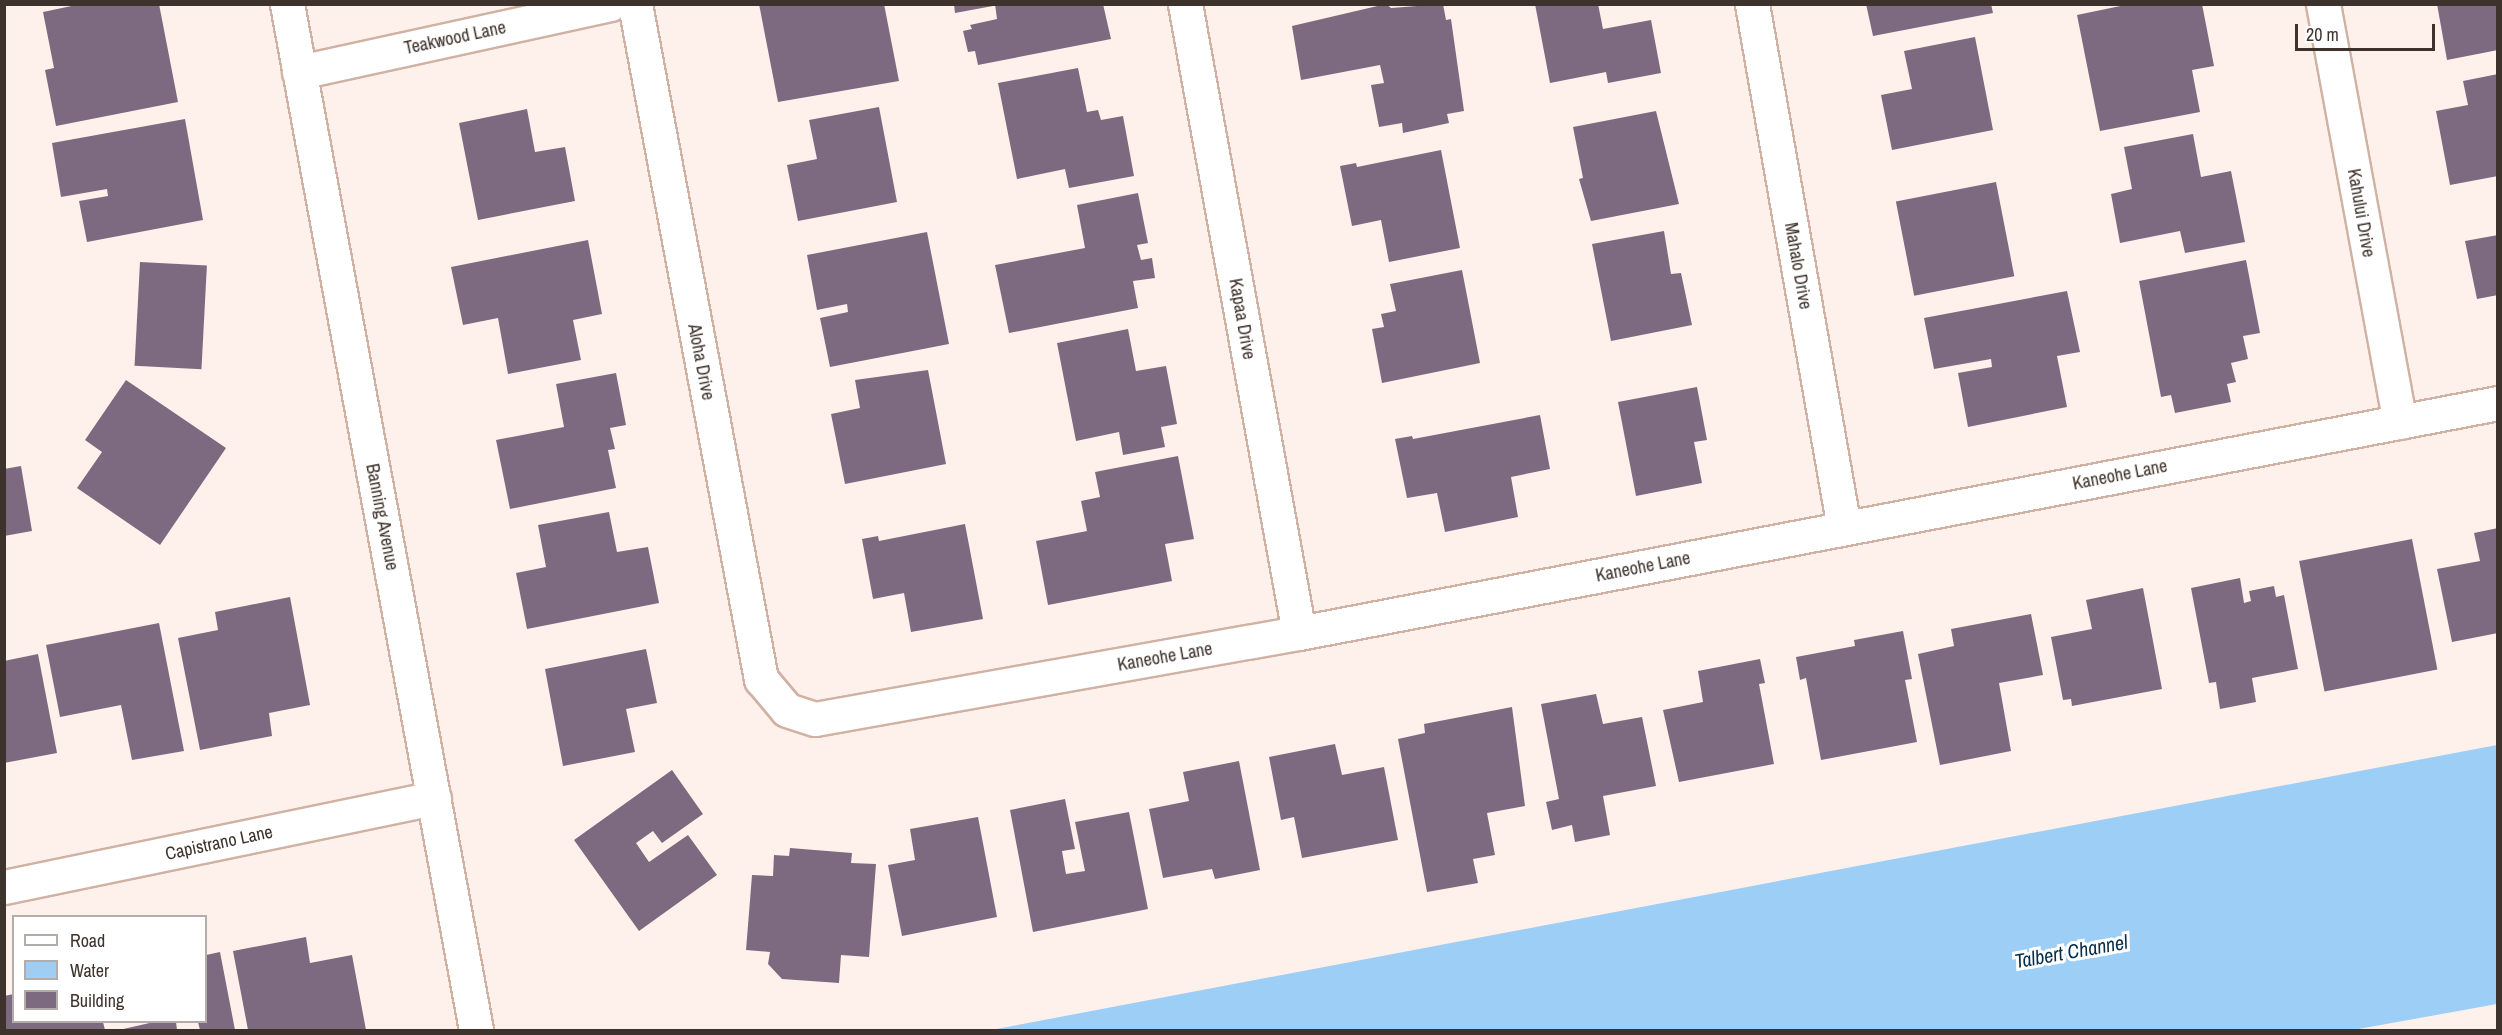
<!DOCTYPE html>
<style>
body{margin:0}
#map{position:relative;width:2502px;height:1035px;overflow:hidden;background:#fef1eb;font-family:"Archivo Narrow",sans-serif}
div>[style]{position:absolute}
.water>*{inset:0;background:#9ccef6}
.building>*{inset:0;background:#7e6a80;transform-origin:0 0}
.roads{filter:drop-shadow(2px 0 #d0b2a4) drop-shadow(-2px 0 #d0b2a4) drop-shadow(0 2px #d0b2a4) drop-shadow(0 -2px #d0b2a4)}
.minor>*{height:33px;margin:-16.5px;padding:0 16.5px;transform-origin:16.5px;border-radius:16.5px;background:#fff}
.tertiary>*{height:33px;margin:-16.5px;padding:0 16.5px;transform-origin:16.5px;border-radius:16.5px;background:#fff}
span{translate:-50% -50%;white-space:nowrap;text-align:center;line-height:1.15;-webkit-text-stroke:6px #fff;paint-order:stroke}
.street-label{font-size:18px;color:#3e322c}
.water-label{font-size:20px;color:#072e48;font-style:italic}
.frame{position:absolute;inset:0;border:6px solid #3e322c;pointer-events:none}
.legend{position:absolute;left:12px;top:915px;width:195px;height:108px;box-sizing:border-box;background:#fff;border:2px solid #b2adab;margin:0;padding:8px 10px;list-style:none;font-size:18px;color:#3e322c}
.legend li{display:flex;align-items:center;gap:12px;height:30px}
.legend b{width:30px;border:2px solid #b2adab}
.scale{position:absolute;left:2295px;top:24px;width:140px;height:27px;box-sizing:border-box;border:3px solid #3e322c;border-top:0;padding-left:8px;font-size:18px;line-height:21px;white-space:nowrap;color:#3e322c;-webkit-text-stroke:4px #fff;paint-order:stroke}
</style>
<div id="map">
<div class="water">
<div style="clip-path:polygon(2497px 745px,2497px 1004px,2353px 1030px,991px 1030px)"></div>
</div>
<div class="building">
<div style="clip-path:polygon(81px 4px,159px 4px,178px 102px,56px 126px,45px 70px,54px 68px,43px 12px)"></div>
<div style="clip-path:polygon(759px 4px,884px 4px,899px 81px,778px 102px)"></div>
<div style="clip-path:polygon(954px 4px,993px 4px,993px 6px,955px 13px)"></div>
<div style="clip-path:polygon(995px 4px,1103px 4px,1111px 39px,978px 65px,975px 51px,968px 52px,963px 31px,972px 29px,970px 25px,997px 19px)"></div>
<div style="clip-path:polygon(1386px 4px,1391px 8px,1443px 4px,1446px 20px,1451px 19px,1464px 111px,1447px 114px,1449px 123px,1403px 133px,1402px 123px,1379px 127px,1371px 85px,1384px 83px,1380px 65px,1301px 80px,1292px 26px)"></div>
<div style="clip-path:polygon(1535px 4px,1598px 4px,1603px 29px,1651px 20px,1661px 73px,1608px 83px,1606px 72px,1550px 83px)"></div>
<div style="clip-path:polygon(1866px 4px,1991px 4px,1993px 13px,1873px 36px)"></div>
<div style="clip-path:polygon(2130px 4px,2202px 4px,2214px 66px,2192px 70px,2200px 112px,2100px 131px,2077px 15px)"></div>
<div style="clip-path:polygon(2437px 4px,2498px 4px,2498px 50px,2447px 60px)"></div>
<div style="clip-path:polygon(1975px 37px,1993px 130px,1892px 150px,1881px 95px,1912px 89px,1904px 51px)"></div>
<div style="clip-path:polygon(1078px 68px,1087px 112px,1098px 110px,1101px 120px,1123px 116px,1134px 176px,1069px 188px,1065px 169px,1017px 179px,998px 83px)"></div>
<div style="clip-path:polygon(2498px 74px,2498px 176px,2450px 185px,2436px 111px,2468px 105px,2463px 81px)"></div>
<div style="clip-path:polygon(879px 107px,897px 202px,798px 221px,787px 165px,817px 159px,809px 120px)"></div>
<div style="clip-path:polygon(527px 109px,535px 152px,565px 147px,575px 201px,478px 220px,459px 123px)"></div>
<div style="clip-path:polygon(1656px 111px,1679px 204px,1591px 221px,1579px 179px,1583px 178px,1573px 127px)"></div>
<div style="clip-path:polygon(185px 119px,203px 220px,87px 242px,79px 201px,108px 196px,107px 189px,61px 197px,52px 143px)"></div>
<div style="clip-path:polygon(2193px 134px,2201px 177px,2231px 171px,2245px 242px,2185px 253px,2180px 231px,2120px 243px,2111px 194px,2132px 189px,2124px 147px)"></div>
<div style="clip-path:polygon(1441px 150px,1460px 248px,1389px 262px,1381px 220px,1352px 226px,1340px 166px,1356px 163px,1357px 167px)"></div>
<div style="left:1996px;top:182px;width:96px;height:102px;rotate:79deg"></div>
<div style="clip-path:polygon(1138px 193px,1148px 243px,1137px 245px,1141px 260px,1152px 258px,1155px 278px,1133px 281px,1138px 308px,1009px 333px,995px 265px,1085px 248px,1077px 205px)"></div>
<div style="clip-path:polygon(1664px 231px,1671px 274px,1681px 273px,1692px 325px,1611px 341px,1592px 244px)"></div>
<div style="clip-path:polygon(927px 232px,949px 344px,830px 367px,820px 318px,848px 312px,847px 304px,817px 310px,807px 255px)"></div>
<div style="clip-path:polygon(2498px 235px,2498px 295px,2477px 299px,2465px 241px)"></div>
<div style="clip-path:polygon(588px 240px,602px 314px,573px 320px,581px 360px,508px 374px,498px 318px,463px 325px,451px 267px)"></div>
<div style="clip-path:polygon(2246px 260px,2260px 333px,2243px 336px,2248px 359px,2231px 363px,2236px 382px,2227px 384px,2231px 402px,2175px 413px,2171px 395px,2161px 397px,2139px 281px)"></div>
<div style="left:140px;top:262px;width:67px;height:104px;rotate:3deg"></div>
<div style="clip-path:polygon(1462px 270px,1480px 363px,1382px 383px,1372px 329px,1384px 327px,1381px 314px,1396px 311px,1390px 284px)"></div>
<div style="clip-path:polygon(2067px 291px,2080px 352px,2057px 356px,2067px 407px,1968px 427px,1958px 373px,1992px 367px,1991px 359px,1934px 369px,1924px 318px)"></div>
<div style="clip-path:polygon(1128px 329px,1136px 371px,1166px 366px,1177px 424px,1161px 427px,1165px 447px,1123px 455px,1119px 432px,1076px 441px,1057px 343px)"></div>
<div style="clip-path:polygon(928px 370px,946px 464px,845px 484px,831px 414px,860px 408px,855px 380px)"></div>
<div style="clip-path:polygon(616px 373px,626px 425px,610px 428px,615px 449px,608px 450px,616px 488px,510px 509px,496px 440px,564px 427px,556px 384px)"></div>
<div style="clip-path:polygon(126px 380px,226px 448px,160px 545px,77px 488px,102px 452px,85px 440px)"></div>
<div style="clip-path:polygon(1697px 387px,1707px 440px,1694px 442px,1702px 483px,1636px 496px,1618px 402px)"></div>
<div style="clip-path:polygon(1540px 415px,1550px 469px,1511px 477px,1518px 517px,1445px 532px,1437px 493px,1407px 498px,1395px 439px,1412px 436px,1413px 439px)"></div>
<div style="clip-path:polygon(1178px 456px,1194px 539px,1165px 544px,1172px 581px,1048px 605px,1036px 541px,1087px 531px,1081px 501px,1100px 497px,1095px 472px)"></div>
<div style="clip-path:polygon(21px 466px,32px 531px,4px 536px,4px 469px)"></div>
<div style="clip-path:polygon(609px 512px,617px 552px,648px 547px,659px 603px,527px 629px,516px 573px,546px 567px,538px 525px)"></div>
<div style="clip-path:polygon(965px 524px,983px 619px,911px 632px,904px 593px,873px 599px,862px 539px,878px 536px,879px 541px)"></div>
<div style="clip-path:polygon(2498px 528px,2498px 633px,2452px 642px,2437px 569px,2480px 561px,2474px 533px)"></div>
<div style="left:2412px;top:539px;width:133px;height:115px;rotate:79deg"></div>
<div style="clip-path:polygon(2240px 578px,2244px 603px,2251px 601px,2249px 591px,2274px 586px,2276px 597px,2284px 595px,2298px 669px,2252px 678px,2256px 702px,2220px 709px,2216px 682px,2209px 683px,2191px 588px)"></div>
<div style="clip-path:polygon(2143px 588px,2162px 689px,2072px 706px,2071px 699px,2063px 700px,2051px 637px,2092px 629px,2086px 600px)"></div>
<div style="clip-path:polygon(290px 597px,310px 705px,269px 713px,272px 736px,200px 750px,178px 638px,218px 630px,215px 612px)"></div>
<div style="clip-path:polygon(2031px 614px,2043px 675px,1999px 683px,2011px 751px,1940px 765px,1918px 654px,1954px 646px,1951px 629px)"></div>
<div style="clip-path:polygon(159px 623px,184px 751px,132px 760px,121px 705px,60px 717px,46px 645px)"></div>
<div style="clip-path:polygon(1903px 631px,1912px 679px,1905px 680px,1917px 742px,1821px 760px,1806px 678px,1800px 680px,1796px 657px,1855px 646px,1854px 640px)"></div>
<div style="clip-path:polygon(646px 649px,657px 703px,626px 709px,635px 752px,563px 766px,545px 669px)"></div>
<div style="clip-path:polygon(38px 654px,57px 753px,4px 763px,4px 661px)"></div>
<div style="clip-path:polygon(1760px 659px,1765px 683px,1759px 684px,1774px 764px,1679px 782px,1663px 710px,1703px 702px,1698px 671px)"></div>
<div style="clip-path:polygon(1596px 694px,1603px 724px,1642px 717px,1656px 786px,1603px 796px,1610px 835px,1575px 842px,1572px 825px,1552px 830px,1546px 802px,1559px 799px,1541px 704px)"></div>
<div style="clip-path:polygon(1512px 707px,1525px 806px,1487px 813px,1495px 855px,1473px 859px,1478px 883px,1427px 892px,1398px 739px,1425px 733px,1424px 724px)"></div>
<div style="clip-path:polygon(1335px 744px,1342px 775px,1384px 767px,1398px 840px,1302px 858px,1294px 817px,1281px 820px,1269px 757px)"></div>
<div style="clip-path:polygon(1239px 761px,1260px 870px,1215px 879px,1212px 869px,1163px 878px,1149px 809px,1189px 801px,1183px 772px)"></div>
<div style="clip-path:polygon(672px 770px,703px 814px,662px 843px,653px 831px,636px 843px,649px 862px,688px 835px,717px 875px,639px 931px,574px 840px)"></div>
<div style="clip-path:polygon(1065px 799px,1075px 849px,1062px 851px,1066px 874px,1085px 871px,1075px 822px,1129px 812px,1148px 909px,1033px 932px,1010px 810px)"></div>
<div style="clip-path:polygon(978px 817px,997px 917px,902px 936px,888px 865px,915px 860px,910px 829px)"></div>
<div style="clip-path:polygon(790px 848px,852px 853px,851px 863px,876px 864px,869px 957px,841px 955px,839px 983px,782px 979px,768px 964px,770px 952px,746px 950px,752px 875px,773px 876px,774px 855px,789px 856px)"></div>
<div style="clip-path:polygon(306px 937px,310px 963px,352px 955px,366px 1030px,248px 1030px,233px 951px)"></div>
<div style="clip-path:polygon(220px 952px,235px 1030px,200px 1030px,198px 1022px,206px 1022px,206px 955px)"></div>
<div style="clip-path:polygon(14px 994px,14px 1022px,103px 1022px,105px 1030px,4px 1030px,4px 996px)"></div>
<div style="clip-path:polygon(154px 1022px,176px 1022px,177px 1030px,119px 1030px)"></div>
</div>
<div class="roads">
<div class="minor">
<div style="left:635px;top:4px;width:687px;rotate:79.43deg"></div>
<div style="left:761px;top:679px;width:40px;rotate:50deg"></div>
<div style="left:787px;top:710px;width:29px;rotate:18deg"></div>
<div style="left:815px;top:719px;width:492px;rotate:-10.1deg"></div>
<div style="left:1299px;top:633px;width:1221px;rotate:-10.86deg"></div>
<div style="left:1185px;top:4px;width:639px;rotate:79.73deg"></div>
<div style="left:1752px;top:4px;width:532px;rotate:80.04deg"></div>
<div style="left:2323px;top:4px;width:425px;rotate:79.6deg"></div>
<div style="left:299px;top:72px;width:318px;rotate:-12.3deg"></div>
<div style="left:4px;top:887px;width:439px;rotate:-11.7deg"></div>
</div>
<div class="tertiary">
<div style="left:287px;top:4px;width:1043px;rotate:79.56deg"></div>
</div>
</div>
<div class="street-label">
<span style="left:455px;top:38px;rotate:-12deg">Teakwood Lane</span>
<span style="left:2361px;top:213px;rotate:80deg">Kahului Drive</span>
<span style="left:1798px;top:266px;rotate:80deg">Mahalo Drive</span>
<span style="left:1242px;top:319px;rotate:80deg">Kapaa Drive</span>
<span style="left:701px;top:362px;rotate:79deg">Aloha Drive</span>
<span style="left:2120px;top:475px;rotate:-11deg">Kaneohe Lane</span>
<span style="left:382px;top:517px;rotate:79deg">Banning Avenue</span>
<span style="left:1643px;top:567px;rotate:-11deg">Kaneohe Lane</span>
<span style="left:1165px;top:657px;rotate:-10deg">Kaneohe Lane</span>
<span style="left:219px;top:843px;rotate:-12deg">Capistrano Lane</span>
</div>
<div class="water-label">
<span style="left:2071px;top:951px;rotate:-10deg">Talbert Channel</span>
</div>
<div class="frame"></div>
<ul class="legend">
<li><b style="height:8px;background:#fff"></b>Road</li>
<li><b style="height:16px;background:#9ccef6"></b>Water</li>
<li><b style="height:16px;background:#7e6a80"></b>Building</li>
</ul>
<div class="scale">20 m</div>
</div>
